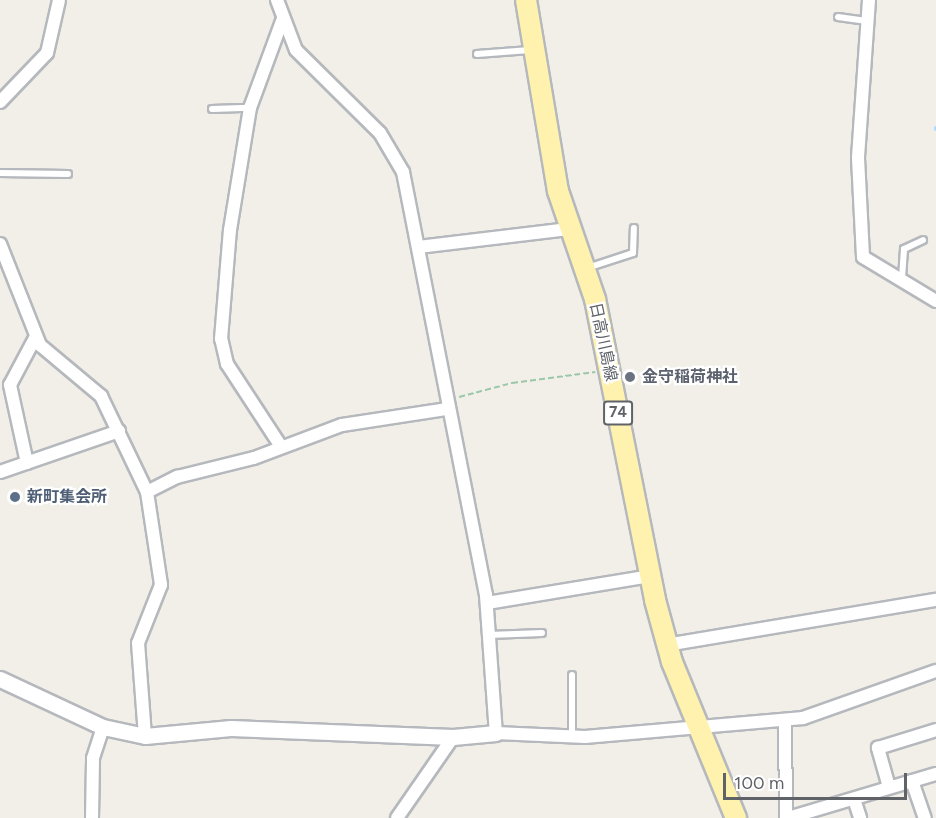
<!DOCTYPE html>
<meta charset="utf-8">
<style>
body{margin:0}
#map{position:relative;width:936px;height:818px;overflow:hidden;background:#f1efe8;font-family:Figtree,"Noto Sans JP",sans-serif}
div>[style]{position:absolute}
.stream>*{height:4px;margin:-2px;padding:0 2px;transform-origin:2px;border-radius:2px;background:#aadaff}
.path>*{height:2px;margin-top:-1px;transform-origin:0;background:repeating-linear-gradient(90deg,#9cc7a9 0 6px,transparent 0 9px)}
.roads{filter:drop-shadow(2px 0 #b5b8bc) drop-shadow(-2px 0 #b5b8bc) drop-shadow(0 2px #b5b8bc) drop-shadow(0 -2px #b5b8bc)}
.service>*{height:6px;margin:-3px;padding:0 3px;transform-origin:3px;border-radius:3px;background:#fff}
.minor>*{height:12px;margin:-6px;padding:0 6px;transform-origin:6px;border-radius:6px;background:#fff}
.tertiary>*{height:15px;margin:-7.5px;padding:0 7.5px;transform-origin:7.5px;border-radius:7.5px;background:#fff}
.primary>*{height:20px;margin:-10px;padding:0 10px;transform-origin:10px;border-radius:10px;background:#fff2af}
.dots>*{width:16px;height:16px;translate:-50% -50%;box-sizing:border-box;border:3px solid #fff;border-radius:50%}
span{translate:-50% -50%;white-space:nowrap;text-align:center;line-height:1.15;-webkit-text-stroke:4.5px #fff;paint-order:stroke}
.shield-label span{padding:2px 4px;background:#fff;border:2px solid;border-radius:4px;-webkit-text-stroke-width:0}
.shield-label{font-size:15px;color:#5f6368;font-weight:700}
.street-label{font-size:16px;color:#5f6368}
.worship-label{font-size:16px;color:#5b616d;font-weight:700}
.left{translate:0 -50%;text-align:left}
.service-label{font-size:16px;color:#4e5e75;font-weight:700}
.scale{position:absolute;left:723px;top:773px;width:184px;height:27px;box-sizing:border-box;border:3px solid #5f6368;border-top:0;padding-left:8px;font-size:18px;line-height:21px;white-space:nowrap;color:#5f6368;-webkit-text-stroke:4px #fff;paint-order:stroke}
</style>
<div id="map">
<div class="stream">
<div style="left:936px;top:128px;width:1px;rotate:90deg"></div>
</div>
<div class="path">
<div style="left:459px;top:397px;width:55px;rotate:-14.8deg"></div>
<div style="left:512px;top:383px;width:84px;rotate:-7.5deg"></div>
</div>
<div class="roads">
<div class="service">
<div style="left:838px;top:17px;width:29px;rotate:8deg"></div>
<div style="left:477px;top:54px;width:53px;rotate:-4.3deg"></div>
<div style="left:212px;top:109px;width:38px;rotate:-2deg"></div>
<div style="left:0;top:173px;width:68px;rotate:0.8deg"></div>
<div style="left:587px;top:268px;width:48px;rotate:-18.1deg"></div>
<div style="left:633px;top:253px;width:25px;rotate:-88deg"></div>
<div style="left:902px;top:278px;width:29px;rotate:-86deg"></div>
<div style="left:904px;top:249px;width:21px;rotate:-25deg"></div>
<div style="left:489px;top:635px;width:53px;rotate:-2.2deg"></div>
<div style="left:572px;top:675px;width:62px;rotate:90deg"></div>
</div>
<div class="minor">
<div style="left:277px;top:0;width:53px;rotate:69.2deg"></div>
<div style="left:296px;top:50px;width:118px;rotate:44.7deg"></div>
<div style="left:380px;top:133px;width:45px;rotate:59.5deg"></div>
<div style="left:403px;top:172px;width:431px;rotate:78.9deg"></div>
<div style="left:486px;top:595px;width:138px;rotate:85.9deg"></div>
<div style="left:496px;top:733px;width:89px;rotate:2.6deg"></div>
<div style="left:585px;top:737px;width:219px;rotate:-5deg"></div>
<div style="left:803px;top:718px;width:141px;rotate:-19.5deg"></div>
<div style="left:869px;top:0;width:158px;rotate:94deg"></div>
<div style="left:858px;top:158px;width:99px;rotate:87.1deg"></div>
<div style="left:863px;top:257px;width:85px;rotate:31.1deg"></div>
<div style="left:0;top:102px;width:68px;rotate:-46.2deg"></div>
<div style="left:47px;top:53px;width:54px;rotate:-77.2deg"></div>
<div style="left:0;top:244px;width:109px;rotate:68.4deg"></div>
<div style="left:40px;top:345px;width:80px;rotate:39.9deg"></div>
<div style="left:101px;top:396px;width:106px;rotate:64.4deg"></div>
<div style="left:147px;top:492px;width:94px;rotate:81.4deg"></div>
<div style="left:161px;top:585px;width:62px;rotate:111.6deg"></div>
<div style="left:138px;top:643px;width:93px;rotate:85.7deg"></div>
<div style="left:418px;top:247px;width:152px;rotate:-6.8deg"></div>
<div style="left:280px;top:445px;width:97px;rotate:-123.2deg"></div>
<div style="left:227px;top:364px;width:26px;rotate:-103deg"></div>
<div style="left:221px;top:339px;width:109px;rotate:-85.3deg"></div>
<div style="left:230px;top:230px;width:124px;rotate:-80.7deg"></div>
<div style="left:250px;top:108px;width:93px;rotate:-69.8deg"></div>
<div style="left:27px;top:463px;width:80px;rotate:-102.3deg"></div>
<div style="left:10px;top:385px;width:53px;rotate:-62deg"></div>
<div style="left:0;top:472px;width:126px;rotate:-19deg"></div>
<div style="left:147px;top:492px;width:34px;rotate:-27deg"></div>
<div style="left:177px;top:477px;width:79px;rotate:-13.9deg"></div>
<div style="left:254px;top:458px;width:94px;rotate:-20.6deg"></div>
<div style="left:342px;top:425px;width:105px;rotate:-8.7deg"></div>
<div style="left:487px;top:603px;width:165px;rotate:-9.4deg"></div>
<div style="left:666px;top:645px;width:274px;rotate:-9.5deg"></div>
<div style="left:785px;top:720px;width:98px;rotate:89.4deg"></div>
<div style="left:912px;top:781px;width:39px;rotate:71deg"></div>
<div style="left:889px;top:787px;width:41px;rotate:-105.8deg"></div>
<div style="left:878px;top:748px;width:61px;rotate:-17.2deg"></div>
<div style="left:854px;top:799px;width:20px;rotate:72deg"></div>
<div style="left:92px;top:818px;width:60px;rotate:-89deg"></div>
<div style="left:93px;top:758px;width:33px;rotate:-72deg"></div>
<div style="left:397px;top:818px;width:98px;rotate:-55.3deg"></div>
<div style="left:788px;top:818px;width:154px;rotate:-16.6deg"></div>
</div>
<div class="tertiary">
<div style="left:0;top:679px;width:114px;rotate:25deg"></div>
<div style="left:103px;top:727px;width:43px;rotate:12.1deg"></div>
<div style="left:145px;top:736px;width:86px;rotate:-5.3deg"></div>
<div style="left:231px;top:728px;width:222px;rotate:2.3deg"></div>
<div style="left:453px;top:737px;width:43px;rotate:-5.3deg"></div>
</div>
<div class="primary">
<div style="left:526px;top:0;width:194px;rotate:80.5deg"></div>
<div style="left:558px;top:191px;width:114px;rotate:71.1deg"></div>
<div style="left:595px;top:299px;width:307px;rotate:78.7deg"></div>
<div style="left:655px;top:600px;width:64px;rotate:74.7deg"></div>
<div style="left:672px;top:662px;width:169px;rotate:67.7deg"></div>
</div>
</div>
<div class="dots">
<div style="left:630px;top:377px;background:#6b7280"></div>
<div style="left:15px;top:497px;background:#5c6f8a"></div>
</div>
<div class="shield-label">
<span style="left:618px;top:413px">74</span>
</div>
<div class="street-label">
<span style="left:603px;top:342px;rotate:78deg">日高川島線</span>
</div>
<div class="worship-label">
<span class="left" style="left:642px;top:377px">金守稲荷神社</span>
</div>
<div class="service-label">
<span class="left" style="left:27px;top:497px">新町集会所</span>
</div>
<div class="scale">100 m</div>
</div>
